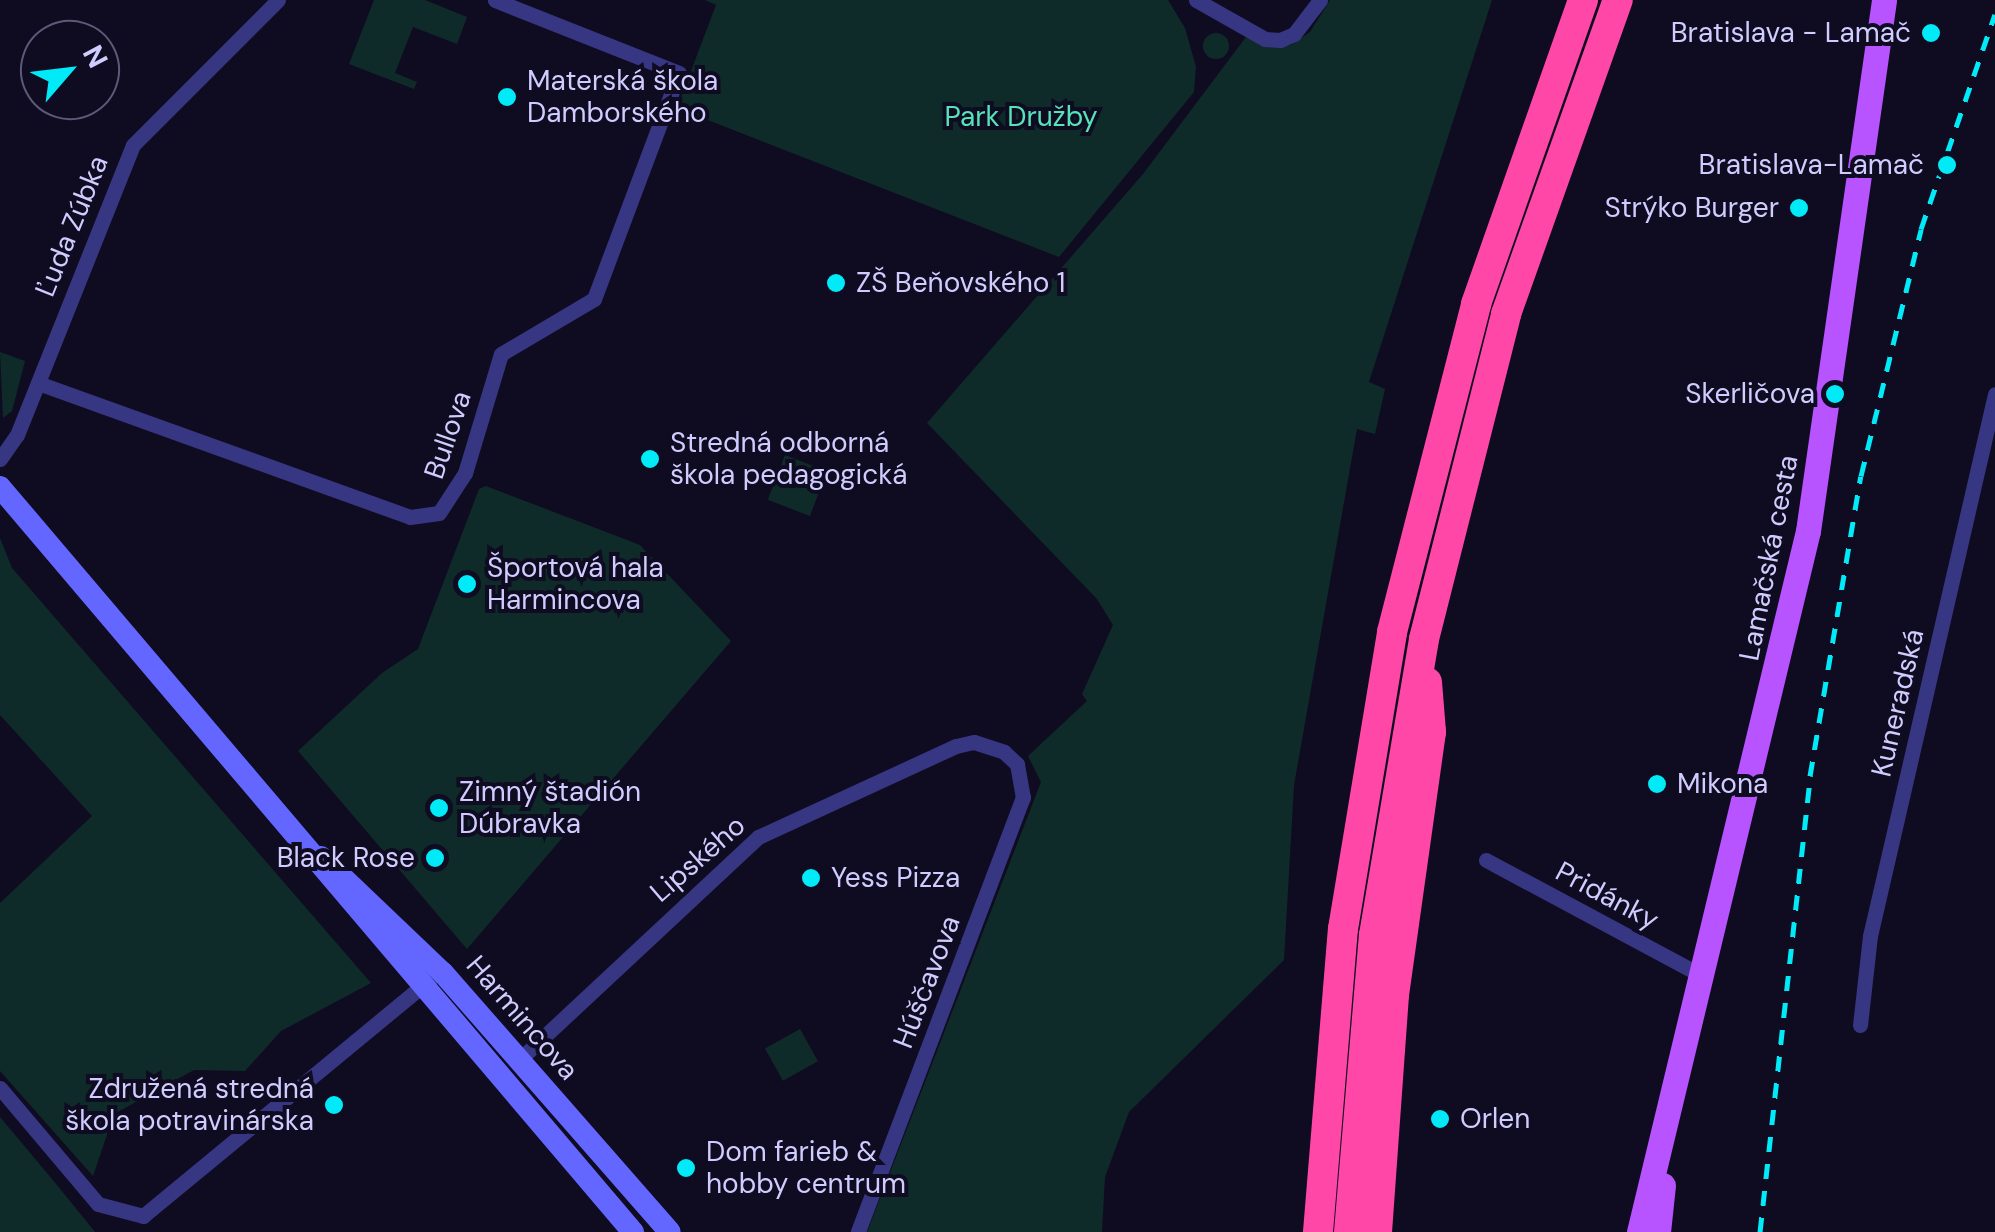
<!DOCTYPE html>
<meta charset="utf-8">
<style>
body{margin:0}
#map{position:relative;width:1995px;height:1232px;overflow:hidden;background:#0f0c21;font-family:"DM Sans",sans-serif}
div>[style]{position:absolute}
.green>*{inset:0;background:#0f2b29;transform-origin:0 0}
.round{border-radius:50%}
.street>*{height:15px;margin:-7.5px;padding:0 7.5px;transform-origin:7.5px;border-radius:7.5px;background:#363682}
.secondary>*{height:22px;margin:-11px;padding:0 11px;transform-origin:11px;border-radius:11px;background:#6367ff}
.primary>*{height:25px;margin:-12.5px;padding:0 12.5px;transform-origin:12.5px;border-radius:12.5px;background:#b753ff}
.highway>*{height:30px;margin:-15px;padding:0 15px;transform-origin:15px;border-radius:15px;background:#ff47a8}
.rail>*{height:5px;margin-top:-2.5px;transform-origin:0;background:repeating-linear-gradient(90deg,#00eaf7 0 15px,transparent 0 27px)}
.dots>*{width:28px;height:28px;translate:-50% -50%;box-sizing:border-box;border:5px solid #0f0c21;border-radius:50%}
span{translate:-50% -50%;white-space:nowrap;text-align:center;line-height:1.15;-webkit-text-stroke:8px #0f0c21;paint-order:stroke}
.poi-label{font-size:28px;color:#d0ccff}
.right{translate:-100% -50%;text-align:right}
.left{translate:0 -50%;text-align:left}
.park-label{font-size:28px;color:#55e3b9}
.street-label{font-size:28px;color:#d0ccff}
.north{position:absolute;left:20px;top:20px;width:100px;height:100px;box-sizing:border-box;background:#0f0c21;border:2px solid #5c597a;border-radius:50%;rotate:62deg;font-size:28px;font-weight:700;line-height:40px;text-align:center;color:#d0ccff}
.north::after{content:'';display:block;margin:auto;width:35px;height:45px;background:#00eaf7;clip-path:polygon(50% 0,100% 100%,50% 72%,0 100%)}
</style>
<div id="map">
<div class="green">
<div style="clip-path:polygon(374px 0,425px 0,467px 17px,457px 44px,413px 27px,395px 73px,417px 82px,414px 89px,349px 64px)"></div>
<div style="clip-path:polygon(705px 0,1168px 0,1185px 28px,1196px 67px,1194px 92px,1059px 257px,677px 108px,716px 5px)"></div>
<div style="clip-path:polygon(1330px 0,1492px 0,1369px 382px,1385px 389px,1375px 434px,1357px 429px,1294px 785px,1284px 960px,1129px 1112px,1105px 1177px,1102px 1232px,867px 1232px,1041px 782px,1028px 756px,1087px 701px,1082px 694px,1113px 625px,1097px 599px,927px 423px,1143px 174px,1246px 37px,1266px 47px,1291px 45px,1310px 32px)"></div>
<div class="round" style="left:1203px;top:33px;width:26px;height:26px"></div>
<div style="clip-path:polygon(0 352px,25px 361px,12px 411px,3px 418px)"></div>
<div style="left:785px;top:455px;width:45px;height:48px;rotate:21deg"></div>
<div style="clip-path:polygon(486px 486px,640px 545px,731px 641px,467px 949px,298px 751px,382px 673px,418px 649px,479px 489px)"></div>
<div style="clip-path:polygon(0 538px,12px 568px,371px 983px,281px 1031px,245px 1071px,194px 1070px,114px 1114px,93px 1176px,0 1071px,0 903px,92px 816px,0 715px)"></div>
<div style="left:800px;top:1029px;width:37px;height:40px;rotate:61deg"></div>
<div style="clip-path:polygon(0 1117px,57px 1185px,95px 1232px,0 1232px)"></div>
</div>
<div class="street">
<div style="left:1196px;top:0;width:79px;rotate:29.5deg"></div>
<div style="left:1265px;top:39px;width:15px;rotate:4deg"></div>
<div style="left:1280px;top:40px;width:15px;rotate:-23deg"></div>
<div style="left:1294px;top:34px;width:43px;rotate:-52.6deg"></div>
<div style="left:38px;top:383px;width:395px;rotate:19.8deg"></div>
<div style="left:410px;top:517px;width:29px;rotate:-8deg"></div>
<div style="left:439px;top:513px;width:48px;rotate:-57deg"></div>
<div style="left:465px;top:473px;width:124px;rotate:-73.2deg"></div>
<div style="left:501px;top:354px;width:108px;rotate:-30.6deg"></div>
<div style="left:594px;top:299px;width:241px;rotate:-69.4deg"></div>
<div style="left:679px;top:73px;width:198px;rotate:-158.4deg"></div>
<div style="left:0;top:459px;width:29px;rotate:-55deg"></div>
<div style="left:17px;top:435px;width:312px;rotate:-68.2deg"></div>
<div style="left:133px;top:145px;width:205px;rotate:-45deg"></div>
<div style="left:1486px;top:860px;width:247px;rotate:28.2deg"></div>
<div style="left:1860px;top:1025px;width:90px;rotate:-83.6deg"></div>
<div style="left:1870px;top:936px;width:556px;rotate:-77.01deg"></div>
<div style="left:519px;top:1060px;width:327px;rotate:-43deg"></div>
<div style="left:758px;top:837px;width:218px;rotate:-24.7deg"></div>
<div style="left:956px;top:746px;width:18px;rotate:-13deg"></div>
<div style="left:974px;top:742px;width:32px;rotate:18deg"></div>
<div style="left:1004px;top:752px;width:18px;rotate:43deg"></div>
<div style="left:1017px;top:764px;width:34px;rotate:80deg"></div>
<div style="left:1023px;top:797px;width:465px;rotate:110.8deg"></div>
<div style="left:0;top:1088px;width:152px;rotate:49.8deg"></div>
<div style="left:98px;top:1204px;width:47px;rotate:14.9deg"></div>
<div style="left:143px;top:1216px;width:372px;rotate:-39.5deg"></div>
</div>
<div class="secondary">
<div style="left:0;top:487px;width:978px;rotate:49.65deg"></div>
<div style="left:321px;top:857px;width:168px;rotate:43.6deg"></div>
<div style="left:443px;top:973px;width:344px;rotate:48.8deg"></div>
</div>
<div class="primary">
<div style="left:1639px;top:1232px;width:721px;rotate:-76.45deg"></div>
<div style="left:1808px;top:531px;width:536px;rotate:-81.85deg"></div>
<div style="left:1658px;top:1232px;width:47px;rotate:-83.9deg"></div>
</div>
<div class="highway">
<div style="left:1318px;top:1232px;width:304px;rotate:-85.3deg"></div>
<div style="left:1343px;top:929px;width:301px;rotate:-80.6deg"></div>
<div style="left:1392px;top:632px;width:339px;rotate:-75.6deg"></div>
<div style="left:1476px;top:304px;width:322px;rotate:-70.6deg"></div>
<div style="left:1349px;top:1232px;width:298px;rotate:-85.2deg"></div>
<div style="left:1374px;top:935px;width:300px;rotate:-80.4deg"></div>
<div style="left:1424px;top:639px;width:335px;rotate:-75.8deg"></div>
<div style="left:1506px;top:314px;width:333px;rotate:-70.4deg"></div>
<div style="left:1377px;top:1232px;width:238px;rotate:-85.9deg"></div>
<div style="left:1394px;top:995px;width:266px;rotate:-82deg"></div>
<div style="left:1431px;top:732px;width:50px;rotate:-94.6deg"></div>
</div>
<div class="rail">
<div style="left:1760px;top:1232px;width:459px;rotate:-83.7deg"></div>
<div style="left:1810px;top:776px;width:304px;rotate:-80.4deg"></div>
<div style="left:1861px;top:476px;width:254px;rotate:-76.3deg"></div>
<div style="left:1921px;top:229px;width:227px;rotate:-71deg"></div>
</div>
<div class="dots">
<div style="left:1931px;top:33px;background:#00eaf7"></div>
<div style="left:507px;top:97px;background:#00eaf7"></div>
<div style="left:1947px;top:165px;background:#00eaf7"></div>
<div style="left:1799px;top:208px;background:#00eaf7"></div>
<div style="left:836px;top:283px;background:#00eaf7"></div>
<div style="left:1835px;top:394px;background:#00eaf7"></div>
<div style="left:650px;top:459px;background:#00eaf7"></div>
<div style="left:467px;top:584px;background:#00eaf7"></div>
<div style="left:1657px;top:784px;background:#00eaf7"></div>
<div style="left:439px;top:808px;background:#00eaf7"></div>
<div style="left:435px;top:858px;background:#00eaf7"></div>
<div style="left:811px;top:878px;background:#00eaf7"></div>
<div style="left:334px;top:1105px;background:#00eaf7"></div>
<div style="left:1440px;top:1119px;background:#00eaf7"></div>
<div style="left:686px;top:1168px;background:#00eaf7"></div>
</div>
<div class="poi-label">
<span class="right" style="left:1911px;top:33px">Bratislava - Lamač</span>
<span class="left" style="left:527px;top:97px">Materská škola<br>Damborského</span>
<span class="right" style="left:1924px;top:165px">Bratislava-Lamač</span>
<span class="right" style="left:1779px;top:208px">Strýko Burger</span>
<span class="left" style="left:856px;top:283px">ZŠ Beňovského 1</span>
<span class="right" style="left:1815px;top:394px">Skerličova</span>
<span class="left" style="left:670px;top:459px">Stredná odborná<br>škola pedagogická</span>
<span class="left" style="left:487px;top:584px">Športová hala<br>Harmincova</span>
<span class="left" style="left:1677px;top:784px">Mikona</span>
<span class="left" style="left:459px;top:808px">Zimný štadión<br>Dúbravka</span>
<span class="right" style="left:415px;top:858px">Black Rose</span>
<span class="left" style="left:831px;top:878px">Yess Pizza</span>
<span class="right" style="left:314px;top:1105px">Združená stredná<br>škola potravinárska</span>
<span class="left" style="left:1460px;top:1119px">Orlen</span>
<span class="left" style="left:706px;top:1168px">Dom farieb &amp;<br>hobby centrum</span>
</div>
<div class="park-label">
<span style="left:1021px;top:117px">Park Družby</span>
</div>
<div class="street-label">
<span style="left:72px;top:226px;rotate:-68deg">Ľuda Zúbka</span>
<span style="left:448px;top:435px;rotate:-71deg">Bullova</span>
<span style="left:1769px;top:558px;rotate:-79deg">Lamačská cesta</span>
<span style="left:1898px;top:703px;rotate:-77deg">Kuneradská</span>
<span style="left:698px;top:859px;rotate:-41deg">Lipského</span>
<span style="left:1607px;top:896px;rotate:28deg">Pridánky</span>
<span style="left:927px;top:982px;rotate:-69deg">Húščavova</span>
<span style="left:522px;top:1018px;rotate:49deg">Harmincova</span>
</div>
<div class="north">N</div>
</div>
